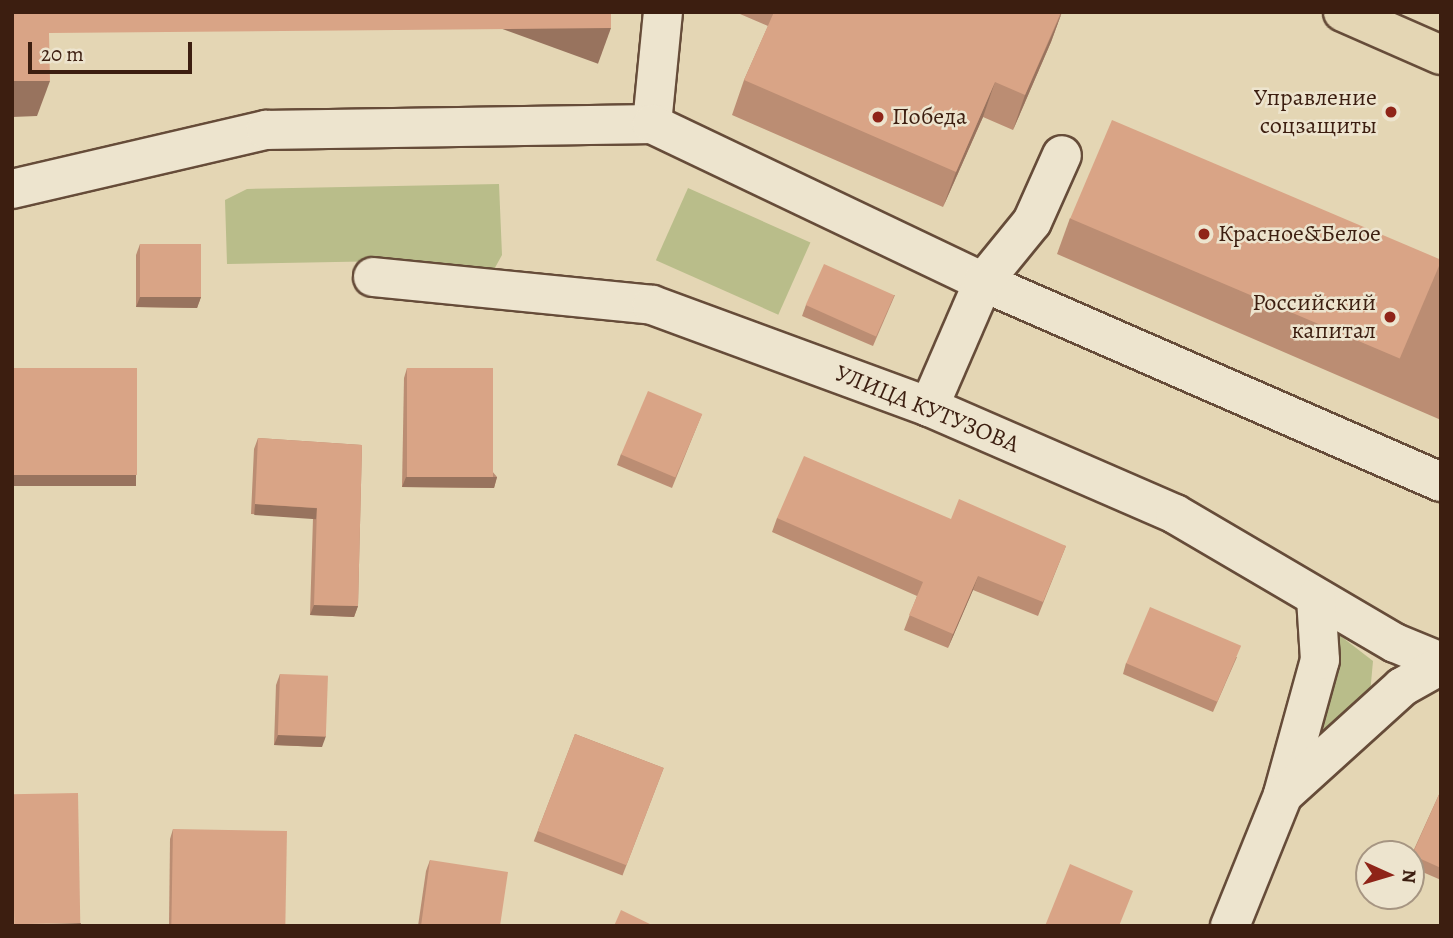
<!DOCTYPE html>
<meta charset="utf-8">
<style>
body{margin:0}
#map{position:relative;width:1453px;height:938px;overflow:hidden;background:#e4d6b4;font-family:Alegreya,serif}
div>[style]{position:absolute}
.green>*{inset:0;background:#b9bd8a;transform-origin:0 0}
.roads{filter:drop-shadow(2px 0 #664c39) drop-shadow(-2px 0 #664c39) drop-shadow(0 2px #664c39) drop-shadow(0 -2px #664c39)}
.minor>*{height:38px;margin:-19px;padding:0 19px;transform-origin:19px;border-radius:19px;background:#ede4ce}
.major>*{height:38px;margin:-19px;padding:0 19px;transform-origin:19px;border-radius:19px;background:#e4d6b4}
.wall>*{inset:0;background:#bb8d73;transform-origin:0 0}
.shaded-wall>*{inset:0;background:#98735e;transform-origin:0 0}
.building>*{inset:0;background:#d9a486;transform-origin:0 0}
.dots>*{width:19px;height:19px;translate:-50% -50%;box-sizing:border-box;border:4px solid #ede4ce;border-radius:50%}
span{translate:-50% -50%;white-space:nowrap;text-align:center;line-height:1.15;-webkit-text-stroke:5px #ede4ce;paint-order:stroke}
.poi-label{font-size:24px;color:#3c1e10}
.right{translate:-100% -50%;text-align:right}
.left{translate:0 -50%;text-align:left}
.street-label{font-size:24px;color:#3c1e10}
.frame{position:absolute;inset:0;border:14px solid #3c1e10;pointer-events:none}
.north{position:absolute;left:1355px;top:840px;width:70px;height:70px;box-sizing:border-box;background:#ede4ce;border:2px solid #a69582;border-radius:50%;rotate:94deg;font-size:19px;font-weight:700;line-height:28px;text-align:center;color:#3c1e10}
.north::after{content:'';display:block;margin:auto;width:24px;height:32px;background:#8f2418;clip-path:polygon(50% 0,100% 100%,50% 72%,0 100%)}
.scale{position:absolute;left:28px;top:42px;width:164px;height:32px;box-sizing:border-box;border:4px solid #3c1e10;border-top:0;padding-left:9px;font-size:21px;line-height:24px;white-space:nowrap;color:#3c1e10;-webkit-text-stroke:5px #ede4ce;paint-order:stroke}
</style>
<div id="map">
<div class="green">
<div style="clip-path:polygon(499px 184px,502px 255px,486px 284px,390px 261px,227px 264px,225px 200px,247px 189px)"></div>
<div style="left:688px;top:188px;width:134px;height:79px;rotate:24deg"></div>
<div style="clip-path:polygon(1334px 631px,1373px 661px,1370px 694px,1318px 738px)"></div>
</div>
<div class="roads">
<div class="minor">
<div style="left:652px;top:124px;width:113px;rotate:-84.4deg"></div>
<div style="left:12px;top:189px;width:261px;rotate:-13.1deg"></div>
<div style="left:266px;top:130px;width:386px;rotate:-0.9deg"></div>
<div style="left:652px;top:124px;width:367px;rotate:25.5deg"></div>
<div style="left:983px;top:282px;width:500px;rotate:23.6deg"></div>
<div style="left:373px;top:277px;width:280px;rotate:5.7deg"></div>
<div style="left:652px;top:305px;width:295px;rotate:20.2deg"></div>
<div style="left:929px;top:407px;width:268px;rotate:23.5deg"></div>
<div style="left:1175px;top:514px;width:255px;rotate:30.4deg"></div>
<div style="left:1395px;top:643px;width:50px;rotate:22.4deg"></div>
<div style="left:929px;top:407px;width:136px;rotate:-66.6deg"></div>
<div style="left:983px;top:282px;width:77px;rotate:-50.8deg"></div>
<div style="left:1032px;top:222px;width:73px;rotate:-65.9deg"></div>
<div style="left:1283px;top:794px;width:139px;rotate:-74.6deg"></div>
<div style="left:1320px;top:660px;width:62px;rotate:-93.7deg"></div>
<div style="left:1230px;top:926px;width:141px;rotate:-68deg"></div>
<div style="left:1283px;top:795px;width:161px;rotate:-42.2deg"></div>
<div style="left:1402px;top:687px;width:45px;rotate:-29.4deg"></div>
</div>
<div class="major">
<div style="left:1343px;top:12px;width:107px;rotate:23.7deg"></div>
</div>
</div>
<div class="wall">
<div style="clip-path:polygon(741px 12px,1062px 12px,1051px 42px,1013px 130px,983px 117px,943px 207px,732px 115px,744px 80px,768px 26px,740px 14px)"></div>
<div style="clip-path:polygon(1070px 218px,1441px 262px,1441px 420px,1057px 254px)"></div>
<div style="clip-path:polygon(140px 244px,201px 297px,197px 308px,136px 307px,136px 255px)"></div>
<div style="clip-path:polygon(895px 295px,873px 346px,802px 316px,806px 305px)"></div>
<div style="clip-path:polygon(407px 368px,497px 477px,494px 488px,402px 487px,404px 378px)"></div>
<div style="clip-path:polygon(702px 414px,672px 488px,617px 465px,621px 454px)"></div>
<div style="clip-path:polygon(258px 438px,362px 445px,358px 606px,354px 617px,310px 615px,313px 518px,251px 514px,254px 449px)"></div>
<div style="clip-path:polygon(777px 518px,951px 519px,1066px 546px,1038px 616px,973px 590px,948px 648px,904px 630px,917px 596px,772px 532px)"></div>
<div style="clip-path:polygon(1237px 657px,1213px 712px,1123px 674px,1126px 663px)"></div>
<div style="clip-path:polygon(280px 674px,322px 747px,274px 745px,276px 685px)"></div>
<div style="left:575px;top:734px;width:95px;height:115px;rotate:21deg"></div>
<div style="clip-path:polygon(1441px 790px,1441px 880px,1411px 867px,1411px 856px)"></div>
<div style="clip-path:polygon(173px 829px,286px 926px,169px 926px,170px 839px)"></div>
<div style="clip-path:polygon(430px 860px,500px 926px,418px 926px,426px 871px)"></div>
</div>
<div class="shaded-wall">
<div style="clip-path:polygon(1062px 12px,1051px 42px,1013px 130px,1025px 95px)"></div>
<div style="left:611px;top:28px;width:38px;height:562px;rotate:110deg"></div>
<div style="clip-path:polygon(12px 81px,50px 81px,37px 116px,12px 117px)"></div>
<div style="clip-path:polygon(995px 82px,983px 117px,943px 207px,956px 172px)"></div>
<div style="clip-path:polygon(140px 297px,201px 297px,197px 308px,136px 307px)"></div>
<div style="left:12px;top:475px;width:124px;height:11px"></div>
<div style="clip-path:polygon(406px 477px,497px 477px,494px 488px,402px 487px)"></div>
<div style="left:255px;top:504px;width:62px;height:11px;rotate:4deg"></div>
<div style="clip-path:polygon(978px 576px,973px 590px,948px 648px,953px 634px)"></div>
<div style="clip-path:polygon(314px 605px,358px 606px,354px 617px,310px 615px)"></div>
<div style="clip-path:polygon(278px 735px,326px 736px,322px 747px,274px 745px)"></div>
<div style="clip-path:polygon(81px 923px,80px 926px,12px 926px,12px 925px)"></div>
</div>
<div class="building">
<div style="clip-path:polygon(12px 12px,611px 12px,611px 28px,49px 33px,50px 81px,12px 81px)"></div>
<div style="clip-path:polygon(774px 12px,1061px 12px,1025px 95px,995px 82px,956px 172px,744px 80px)"></div>
<div style="left:1112px;top:120px;width:358px;height:107px;rotate:23deg"></div>
<div style="left:140px;top:244px;width:61px;height:53px"></div>
<div style="left:824px;top:264px;width:77px;height:45px;rotate:24deg"></div>
<div style="left:12px;top:368px;width:125px;height:107px"></div>
<div style="left:407px;top:368px;width:86px;height:109px"></div>
<div style="left:648px;top:391px;width:59px;height:69px;rotate:23deg"></div>
<div style="clip-path:polygon(258px 438px,362px 445px,358px 606px,314px 605px,317px 508px,255px 504px)"></div>
<div style="clip-path:polygon(804px 456px,951px 519px,959px 499px,1066px 546px,1043px 602px,978px 576px,953px 634px,909px 615px,923px 582px,777px 518px)"></div>
<div style="left:1150px;top:607px;width:99px;height:61px;rotate:23deg"></div>
<div style="left:280px;top:674px;width:48px;height:61px;rotate:2deg"></div>
<div style="left:575px;top:734px;width:95px;height:104px;rotate:21deg"></div>
<div style="clip-path:polygon(1441px 790px,1441px 868px,1412px 855px)"></div>
<div style="left:78px;top:793px;width:130px;height:66px;rotate:89deg"></div>
<div style="left:173px;top:829px;width:114px;height:97px;rotate:1deg"></div>
<div style="clip-path:polygon(430px 860px,508px 872px,500px 926px,421px 926px)"></div>
<div style="clip-path:polygon(1070px 864px,1133px 891px,1119px 926px,1045px 926px)"></div>
<div style="clip-path:polygon(621px 910px,654px 926px,614px 926px)"></div>
</div>
<div class="dots">
<div style="left:1391px;top:112px;background:#8f2418"></div>
<div style="left:878px;top:117px;background:#8f2418"></div>
<div style="left:1204px;top:234px;background:#8f2418"></div>
<div style="left:1390px;top:317px;background:#8f2418"></div>
</div>
<div class="poi-label">
<span class="right" style="left:1377px;top:112px">Управление<br>соцзащиты</span>
<span class="left" style="left:892px;top:117px">Победа</span>
<span class="left" style="left:1218px;top:234px">Красное&amp;Белое</span>
<span class="right" style="left:1376px;top:317px">Российский<br>капитал</span>
</div>
<div class="street-label">
<span style="left:927px;top:409px;rotate:22deg">УЛИЦА КУТУЗОВА</span>
</div>
<div class="frame"></div>
<div class="north">N</div>
<div class="scale">20 m</div>
</div>
